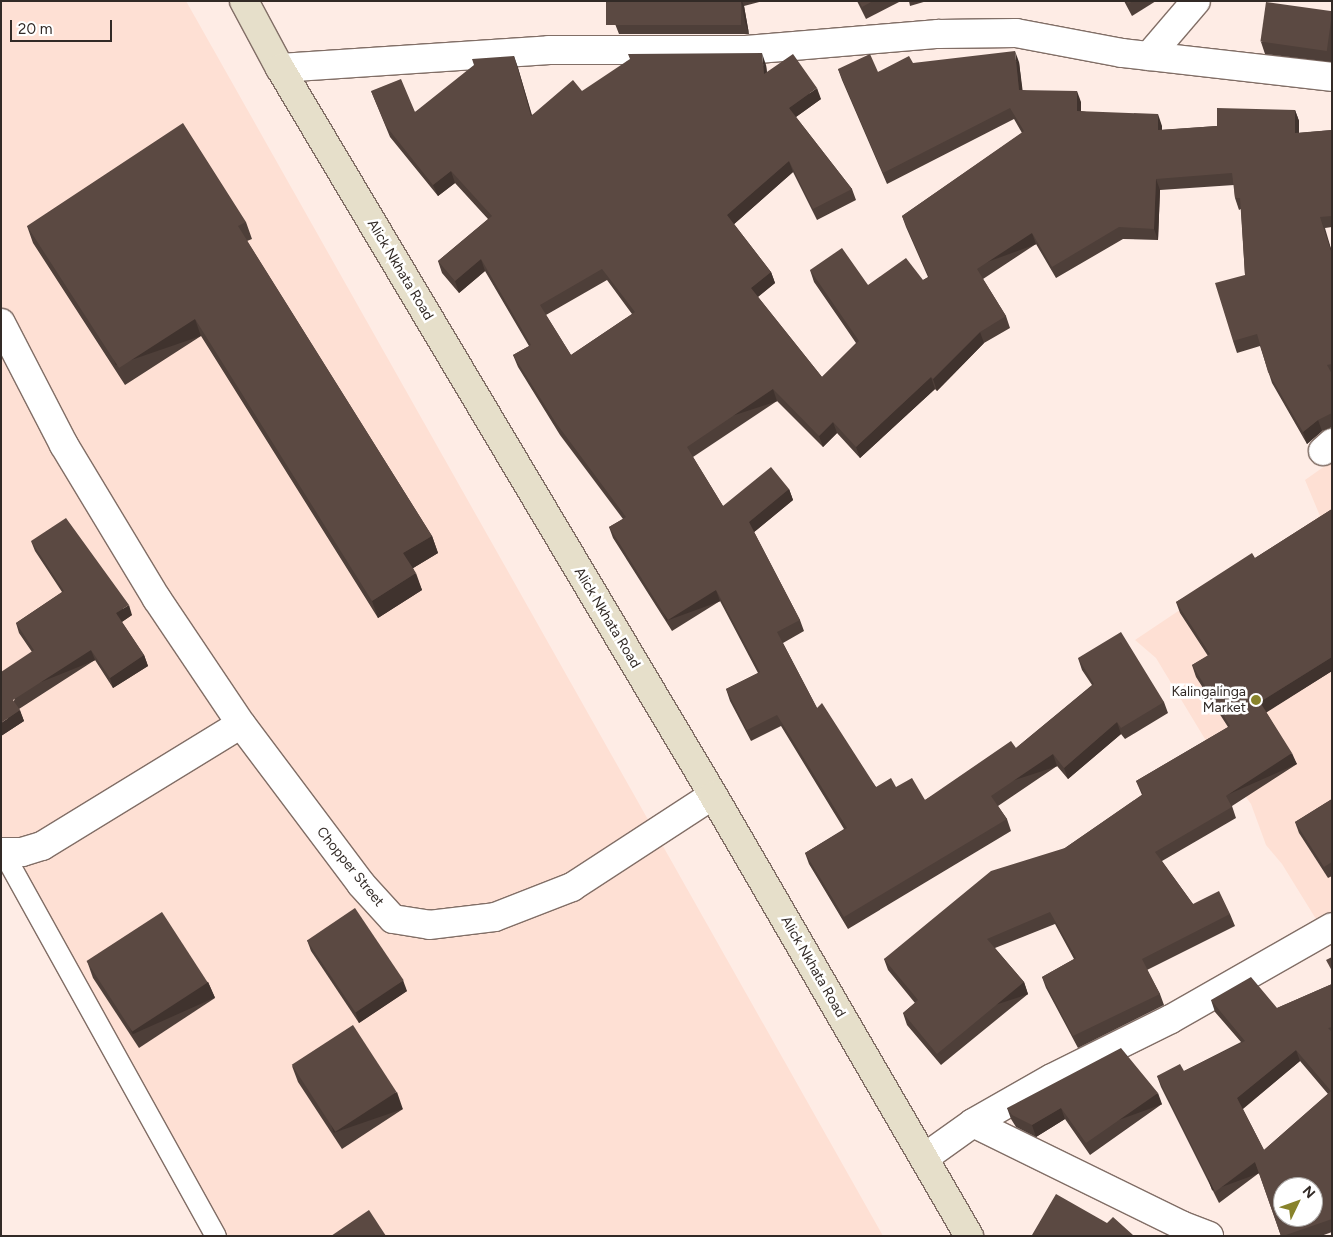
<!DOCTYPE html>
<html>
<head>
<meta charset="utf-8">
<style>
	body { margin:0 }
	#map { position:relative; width:1333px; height:1237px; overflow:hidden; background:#feece5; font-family:Figtree,sans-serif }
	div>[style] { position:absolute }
	.built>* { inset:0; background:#fee0d4 }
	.roads { filter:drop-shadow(1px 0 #816e66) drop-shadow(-1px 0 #816e66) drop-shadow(0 1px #816e66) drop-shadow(0 -1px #816e66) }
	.lane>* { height:20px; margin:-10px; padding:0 10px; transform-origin:10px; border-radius:10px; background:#fff }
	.street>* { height:28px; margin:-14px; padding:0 14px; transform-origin:14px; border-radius:14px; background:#fff }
	.secondary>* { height:28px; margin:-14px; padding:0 14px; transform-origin:14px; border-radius:14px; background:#e6dfca }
	.wall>* { inset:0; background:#4e3f39 }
	.shaded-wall>* { inset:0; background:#40332e; transform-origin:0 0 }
	.building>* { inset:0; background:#5b4942; transform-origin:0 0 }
	.dots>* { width:14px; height:14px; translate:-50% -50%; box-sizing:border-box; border:2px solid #fff; border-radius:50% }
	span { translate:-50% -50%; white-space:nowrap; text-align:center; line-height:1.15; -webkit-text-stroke:5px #fff; paint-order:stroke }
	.street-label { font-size:14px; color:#322a26 }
	.poi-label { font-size:14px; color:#322a26 }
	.right { translate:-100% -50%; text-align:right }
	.frame { position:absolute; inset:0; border:2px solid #322a26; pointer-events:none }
	.north { position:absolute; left:1273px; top:1177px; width:50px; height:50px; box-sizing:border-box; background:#fff; border:1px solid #adaaa8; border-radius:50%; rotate:48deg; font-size:14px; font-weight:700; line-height:20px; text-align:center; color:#322a26 }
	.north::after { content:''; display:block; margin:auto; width:18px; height:22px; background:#88832b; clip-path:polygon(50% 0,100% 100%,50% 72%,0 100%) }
	.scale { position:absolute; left:10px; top:20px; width:102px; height:22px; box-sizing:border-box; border:2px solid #322a26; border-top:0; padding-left:6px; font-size:15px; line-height:18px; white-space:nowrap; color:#322a26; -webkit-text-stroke:4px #fff; paint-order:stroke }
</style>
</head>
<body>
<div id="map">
	<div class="built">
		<i style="clip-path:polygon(1px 1px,186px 1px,883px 1236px,222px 1236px,1px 853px)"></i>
		<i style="clip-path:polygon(1332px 461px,1332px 927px,1324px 932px,1282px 864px,1266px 845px,1251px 804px,1211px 749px,1156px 658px,1135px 640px,1320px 516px,1305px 480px)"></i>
	</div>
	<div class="roads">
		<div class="lane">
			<i style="left:4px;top:854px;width:437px;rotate:61deg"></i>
		</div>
		<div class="street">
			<i style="left:1149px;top:56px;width:72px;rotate:-49.5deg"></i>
			<i style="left:280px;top:68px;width:270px;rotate:-3.8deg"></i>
			<i style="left:549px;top:50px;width:197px"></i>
			<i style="left:746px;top:50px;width:193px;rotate:-4.8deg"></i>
			<i style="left:938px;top:34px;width:78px;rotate:-0.7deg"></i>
			<i style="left:1016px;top:33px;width:108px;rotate:10.7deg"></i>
			<i style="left:1122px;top:53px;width:211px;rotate:6.5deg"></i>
			<i style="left:1px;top:323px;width:137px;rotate:62.7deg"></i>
			<i style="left:64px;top:445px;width:180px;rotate:58.9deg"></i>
			<i style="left:157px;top:599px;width:151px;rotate:56.1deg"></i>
			<i style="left:241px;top:724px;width:200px;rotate:53.1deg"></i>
			<i style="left:361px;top:884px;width:47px;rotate:47.6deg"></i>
			<i style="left:393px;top:919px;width:36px;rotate:9deg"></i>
			<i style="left:429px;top:925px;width:66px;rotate:-6.9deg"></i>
			<i style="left:495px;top:917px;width:83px;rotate:-21.3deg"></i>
			<i style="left:572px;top:887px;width:168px;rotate:-33.1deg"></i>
			<i style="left:1323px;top:451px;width:12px;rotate:-42deg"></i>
			<i style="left:1px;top:852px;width:21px"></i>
			<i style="left:22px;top:852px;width:21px;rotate:-17deg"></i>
			<i style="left:42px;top:846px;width:233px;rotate:-31.5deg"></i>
			<i style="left:973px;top:1123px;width:232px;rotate:26.1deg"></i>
			<i style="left:1181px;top:1225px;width:30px;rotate:21deg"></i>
			<i style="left:924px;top:1158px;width:60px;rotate:-35.5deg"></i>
			<i style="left:973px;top:1123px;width:91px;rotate:-29.7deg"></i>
			<i style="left:1052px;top:1078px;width:133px;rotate:-26.4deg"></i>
			<i style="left:1171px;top:1019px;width:185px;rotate:-29.7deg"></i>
		</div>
		<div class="secondary">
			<i style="left:244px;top:1px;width:76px;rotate:61.8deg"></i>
			<i style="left:280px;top:68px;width:846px;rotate:59.22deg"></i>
			<i style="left:713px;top:795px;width:510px;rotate:59.86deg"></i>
		</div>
	</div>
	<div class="wall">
		<i style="clip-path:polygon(606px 1px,763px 1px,744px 6px,749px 34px,619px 34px)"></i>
		<i style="clip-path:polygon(857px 1px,901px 1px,866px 19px)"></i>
		<i style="clip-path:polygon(909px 1px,927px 1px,910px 6px)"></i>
		<i style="clip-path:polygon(1124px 1px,1156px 1px,1132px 16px)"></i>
		<i style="clip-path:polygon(1332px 11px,1332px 62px,1265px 54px,1261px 42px)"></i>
		<i style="clip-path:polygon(evenodd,514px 56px,518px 68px,532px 115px,582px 91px,766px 65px,767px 72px,821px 99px,796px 117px,852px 189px,856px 200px,817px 220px,793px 172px,734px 224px,771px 272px,775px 283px,758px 297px,822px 377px,856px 343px,814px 282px,810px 270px,868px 285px,923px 280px,928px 277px,906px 227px,902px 216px,1022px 133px,1014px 119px,887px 184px,842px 80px,838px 69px,878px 72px,913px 63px,1019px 62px,1022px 90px,1081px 102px,1081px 111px,1162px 126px,1162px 130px,1217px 126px,1295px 110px,1299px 121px,1299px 133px,1332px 130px,1332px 227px,1325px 228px,1332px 252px,1332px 427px,1322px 431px,1307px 444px,1272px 383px,1260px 346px,1237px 353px,1233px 341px,1245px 275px,1241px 209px,1239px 210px,1235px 198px,1234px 185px,1160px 190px,1158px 240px,1123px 239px,1056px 278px,1036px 244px,983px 279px,1006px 316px,1010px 328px,984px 343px,937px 391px,935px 389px,860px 458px,837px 433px,823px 447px,777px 401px,693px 457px,723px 506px,789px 489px,793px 500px,754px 532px,800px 620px,804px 631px,783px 643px,817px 708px,876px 787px,896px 787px,925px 800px,1016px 748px,1092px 685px,1082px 670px,1078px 658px,1164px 702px,1168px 713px,1125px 739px,1121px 734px,1068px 779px,1057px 766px,998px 806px,1007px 819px,1011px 831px,848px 929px,809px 864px,805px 853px,844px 829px,781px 726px,751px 741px,730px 701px,726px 689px,758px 673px,720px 601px,672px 631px,613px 538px,609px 527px,623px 519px,560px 435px,518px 367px,513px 355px,529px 346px,485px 271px,459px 293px,442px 273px,438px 261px,488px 219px,455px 183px,438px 196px,390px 137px,371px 91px,415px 112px,514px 56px,607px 280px,632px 314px,571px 355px,546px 315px,607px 280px)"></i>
		<i style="clip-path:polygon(246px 222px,252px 239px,247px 241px,432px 536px,438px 553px,413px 568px,422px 590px,378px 618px,201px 336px,125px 385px,33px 243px,27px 226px)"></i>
		<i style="clip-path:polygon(1332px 509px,1332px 671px,1266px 712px,1297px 764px,1232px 806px,1236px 818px,1162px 861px,1193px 904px,1230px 914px,1235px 926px,1147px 970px,1160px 994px,1164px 1005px,1078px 1048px,1046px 988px,1042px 977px,1074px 959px,1055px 924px,995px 948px,1024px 982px,1028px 994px,941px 1065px,907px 1025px,903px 1013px,915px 1003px,888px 970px,884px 959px,1065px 848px,1142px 795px,1136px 781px,1228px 727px,1196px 677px,1192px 665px,1208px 656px,1180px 613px,1176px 602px,1255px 558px)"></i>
		<i style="clip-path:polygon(31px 541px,132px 615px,122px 622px,144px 655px,148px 666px,113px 688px,95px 660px,19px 709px,24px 721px,1px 736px,32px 652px,19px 633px,16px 623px,62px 592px,35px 551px)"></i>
		<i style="clip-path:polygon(1332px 799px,1332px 876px,1328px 878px,1299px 833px,1295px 822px)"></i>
		<i style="clip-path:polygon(307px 940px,407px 991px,359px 1023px,311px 951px)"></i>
		<i style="clip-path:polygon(87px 961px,208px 982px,215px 998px,139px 1048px,93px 978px)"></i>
		<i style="clip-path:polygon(evenodd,1332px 984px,1332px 1232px,1321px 1236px,1281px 1236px,1259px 1173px,1219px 1203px,1161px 1087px,1157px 1076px,1184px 1071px,1241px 1042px,1215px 1012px,1211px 1000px,1277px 1008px,1332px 984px,1300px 1061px,1328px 1094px,1264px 1150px,1243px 1109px,1300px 1061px)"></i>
		<i style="clip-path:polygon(292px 1066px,403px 1109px,342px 1149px,298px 1082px)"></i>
		<i style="clip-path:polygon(1162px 1104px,1090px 1155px,1065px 1119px,1036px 1137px,1016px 1127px,1011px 1119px,1007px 1108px)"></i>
	</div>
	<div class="shaded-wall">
		<i style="clip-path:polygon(741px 1px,742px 1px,744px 6px,749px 34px,745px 22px)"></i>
		<i style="clip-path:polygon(1015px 51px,1019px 62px,1024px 101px,1019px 90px)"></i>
		<i style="clip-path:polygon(762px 53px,766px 65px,768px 86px,764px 74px)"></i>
		<i style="clip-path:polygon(514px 56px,518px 68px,535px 127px,531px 116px)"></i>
		<i style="clip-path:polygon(817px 88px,821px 99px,793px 119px,789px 108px)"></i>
		<i style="clip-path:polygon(1077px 91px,1081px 102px,1081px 122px,1077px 111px)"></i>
		<i style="clip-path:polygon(1295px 110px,1299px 121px,1299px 144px,1295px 133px)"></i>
		<i style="clip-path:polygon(1158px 114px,1162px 126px,1162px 142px,1158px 130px)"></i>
		<i style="clip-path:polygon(789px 161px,793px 172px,732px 226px,727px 215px)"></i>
		<i style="clip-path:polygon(451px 171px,455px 183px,438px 196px,433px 185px)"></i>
		<i style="clip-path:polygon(1156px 179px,1160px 190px,1158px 240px,1154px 229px)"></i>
		<i style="clip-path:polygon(1320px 217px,1332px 252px,1332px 254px)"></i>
		<i style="left:1032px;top:233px;width:12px;height:66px;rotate:70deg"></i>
		<i style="clip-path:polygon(481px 259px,485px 271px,459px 293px,455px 281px)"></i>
		<i style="clip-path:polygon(771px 272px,775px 283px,755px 299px,751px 288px)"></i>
		<i style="left:195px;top:319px;width:18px;height:90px;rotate:71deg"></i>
		<i style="clip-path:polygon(980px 332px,984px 343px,937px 391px,933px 379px)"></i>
		<i style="clip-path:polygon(931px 377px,935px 389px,860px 458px,856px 447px)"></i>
		<i style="left:773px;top:389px;width:13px;height:104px;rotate:72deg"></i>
		<i style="clip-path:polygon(1318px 420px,1322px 431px,1307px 444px,1303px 432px)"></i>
		<i style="clip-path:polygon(833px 422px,837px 433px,823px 447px,819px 436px)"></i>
		<i style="clip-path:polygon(789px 489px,793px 500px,753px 533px,749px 522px)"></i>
		<i style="clip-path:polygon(432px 536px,438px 553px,410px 570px,403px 553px)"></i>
		<i style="clip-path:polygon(416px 573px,422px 590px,378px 618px,372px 601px)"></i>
		<i style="left:716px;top:590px;width:12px;height:57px;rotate:70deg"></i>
		<i style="clip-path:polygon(129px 605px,132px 615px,120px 623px,116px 613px)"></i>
		<i style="left:91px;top:650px;width:11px;height:93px;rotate:68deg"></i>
		<i style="clip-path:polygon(144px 655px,148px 666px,113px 688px,110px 678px)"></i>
		<i style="clip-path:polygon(1332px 657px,1332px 671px,1264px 714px,1260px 702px)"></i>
		<i style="clip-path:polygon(20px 710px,24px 721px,1px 736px,1px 723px)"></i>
		<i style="clip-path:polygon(1117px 722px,1121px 734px,1068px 779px,1064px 768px)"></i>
		<i style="left:1292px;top:753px;width:12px;height:79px;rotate:66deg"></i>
		<i style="left:1053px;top:754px;width:13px;height:75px;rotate:72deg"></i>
		<i style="clip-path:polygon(403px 980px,407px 991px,359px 1023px,355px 1011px)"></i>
		<i style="left:208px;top:982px;width:17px;height:90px;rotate:66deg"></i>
		<i style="left:1024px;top:982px;width:13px;height:113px;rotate:72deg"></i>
		<i style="clip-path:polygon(1296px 1050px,1300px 1061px,1241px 1110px,1237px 1098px)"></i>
		<i style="left:397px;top:1092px;width:18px;height:73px;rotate:71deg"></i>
		<i style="left:1158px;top:1093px;width:12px;height:88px;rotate:70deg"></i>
		<i style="clip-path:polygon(1061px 1108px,1065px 1119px,1036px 1137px,1032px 1125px)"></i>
		<i style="left:1255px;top:1162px;width:12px;height:50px;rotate:70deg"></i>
	</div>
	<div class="building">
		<i style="left:606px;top:1px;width:135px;height:24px"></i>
		<i style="clip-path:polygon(859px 1px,873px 1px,862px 7px)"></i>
		<i style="clip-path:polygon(1126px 1px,1133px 1px,1128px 4px)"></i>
		<i style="left:1266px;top:2px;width:67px;height:40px;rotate:8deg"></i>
		<i style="clip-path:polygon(evenodd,1015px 51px,1019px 90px,1077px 91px,1077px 111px,1158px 114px,1158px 130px,1217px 126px,1217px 108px,1295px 110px,1295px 133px,1332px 130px,1332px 216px,1320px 217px,1332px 254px,1332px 364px,1327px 365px,1332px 374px,1332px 413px,1318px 420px,1303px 432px,1268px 372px,1257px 334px,1233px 341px,1215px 283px,1245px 275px,1240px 198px,1235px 198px,1232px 173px,1156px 179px,1154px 229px,1119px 227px,1052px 267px,1032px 233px,977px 269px,1006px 316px,980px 332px,933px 379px,931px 377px,856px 447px,833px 422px,819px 436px,773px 389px,687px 447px,723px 506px,771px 467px,789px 489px,749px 522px,800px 620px,777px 632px,817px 708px,822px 703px,876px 787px,891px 778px,896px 787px,912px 778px,925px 800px,1011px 741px,1016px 748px,1094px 684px,1078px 658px,1121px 632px,1164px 702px,1121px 728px,1117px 722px,1064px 768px,1053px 754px,991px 796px,1007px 819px,844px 917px,805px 853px,847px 828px,777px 715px,747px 730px,726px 689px,760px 672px,716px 590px,668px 620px,609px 527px,626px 517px,556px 423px,513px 355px,531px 345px,481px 259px,455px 281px,438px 261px,492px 216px,451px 171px,433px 185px,386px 126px,371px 91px,401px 79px,415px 112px,474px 65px,472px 59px,514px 56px,531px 116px,573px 80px,582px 91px,630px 59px,628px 54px,762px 53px,764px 74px,793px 54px,817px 88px,789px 108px,852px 189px,813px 209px,789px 161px,727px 215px,771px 272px,751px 288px,822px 377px,859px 341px,810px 270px,842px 248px,868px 285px,906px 258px,923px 280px,929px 277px,902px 216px,1024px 131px,1010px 108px,883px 173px,838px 69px,870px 54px,878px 72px,909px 56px,913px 63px,1015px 51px,602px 269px,635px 312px,571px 355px,540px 305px,602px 269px)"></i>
		<i style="clip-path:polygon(183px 123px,246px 222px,238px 226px,432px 536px,403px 553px,416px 573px,372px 601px,195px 319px,119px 368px,27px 226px)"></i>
		<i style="clip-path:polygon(1332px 509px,1332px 657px,1260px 702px,1292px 753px,1226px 796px,1232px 807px,1155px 852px,1193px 904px,1219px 891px,1230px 914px,1142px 959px,1160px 994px,1073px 1036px,1042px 977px,1076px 958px,1050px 912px,987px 939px,1024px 982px,937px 1054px,903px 1013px,918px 1000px,884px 959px,991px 871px,1065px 848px,1143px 794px,1136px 781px,1230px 726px,1192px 665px,1210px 654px,1176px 602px,1252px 553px,1255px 558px)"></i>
		<i style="clip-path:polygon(66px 518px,129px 605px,116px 613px,144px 655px,110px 678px,91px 650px,13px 700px,20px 710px,1px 723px,1px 672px,34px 650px,16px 623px,64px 591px,31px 541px)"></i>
		<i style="clip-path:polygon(1332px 799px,1332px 862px,1324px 867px,1295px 822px)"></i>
		<i style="left:355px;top:908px;width:87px;height:58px;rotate:56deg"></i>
		<i style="left:162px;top:912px;width:84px;height:90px;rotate:57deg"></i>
		<i style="clip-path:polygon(1332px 957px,1332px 971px,1326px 960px)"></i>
		<i style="clip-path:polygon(evenodd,1251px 977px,1277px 1008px,1332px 984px,1332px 1027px,1328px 1028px,1332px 1032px,1332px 1219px,1283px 1236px,1281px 1236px,1255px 1162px,1215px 1192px,1157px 1076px,1180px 1064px,1184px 1071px,1245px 1041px,1211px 1000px,1251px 977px,1296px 1050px,1331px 1091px,1264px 1150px,1237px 1098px,1296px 1050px,1251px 977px,1283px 1187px,1313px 1187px,1313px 1217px,1283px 1217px,1283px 1187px)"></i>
		<i style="left:353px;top:1025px;width:80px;height:73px;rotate:57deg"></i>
		<i style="clip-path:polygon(1121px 1048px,1158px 1093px,1086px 1143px,1061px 1108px,1032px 1125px,1012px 1115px,1007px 1108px)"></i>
		<i style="clip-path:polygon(1056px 1194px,1107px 1223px,1113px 1217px,1133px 1235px,1033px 1236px,1032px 1235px)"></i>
		<i style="clip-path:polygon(369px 1210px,386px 1236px,331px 1236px)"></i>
	</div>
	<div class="dots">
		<i style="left:1256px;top:700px;background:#88832b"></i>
	</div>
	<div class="street-label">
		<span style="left:400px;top:270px;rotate:59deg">Alick Nkhata Road</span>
		<span style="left:607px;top:618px;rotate:59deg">Alick Nkhata Road</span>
		<span style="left:350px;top:867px;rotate:51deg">Chopper Street</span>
		<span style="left:813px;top:967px;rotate:60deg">Alick Nkhata Road</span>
	</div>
	<div class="poi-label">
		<span class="right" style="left:1246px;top:700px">Kalingalinga<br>Market</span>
	</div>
	<div class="frame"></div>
	<div class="north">N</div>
	<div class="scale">20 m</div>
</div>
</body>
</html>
